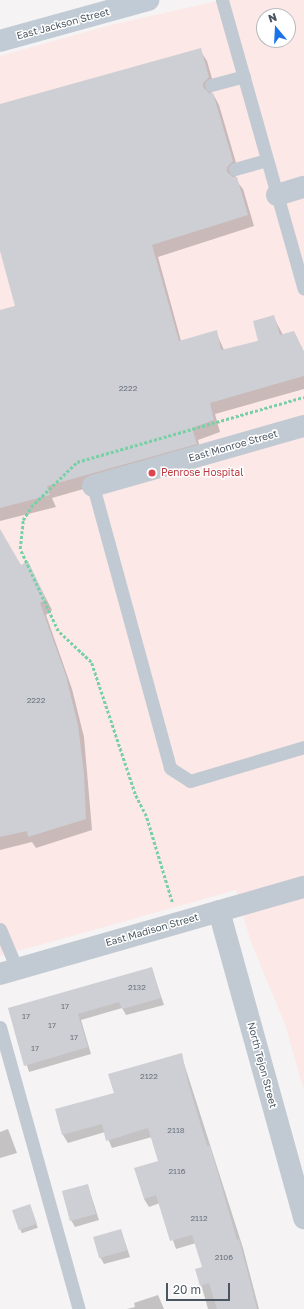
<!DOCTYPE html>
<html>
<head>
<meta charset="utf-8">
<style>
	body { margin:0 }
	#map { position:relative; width:304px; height:1309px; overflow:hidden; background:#f5f3f3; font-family:"Golos Text",sans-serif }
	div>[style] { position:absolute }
	.medical>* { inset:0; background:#fce8e6 }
	.shadow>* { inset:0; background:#0003; transform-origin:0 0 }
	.building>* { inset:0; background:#cdcfd5; transform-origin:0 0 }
	.path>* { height:2.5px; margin-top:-1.25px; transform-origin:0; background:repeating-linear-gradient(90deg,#7ad0a6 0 3px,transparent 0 5px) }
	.service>* { height:13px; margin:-6.5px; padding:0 6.5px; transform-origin:6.5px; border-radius:6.5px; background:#c1cad2 }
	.minor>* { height:22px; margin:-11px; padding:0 11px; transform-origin:11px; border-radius:11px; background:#c1cad2 }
	.secondary>* { height:22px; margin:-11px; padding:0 11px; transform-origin:11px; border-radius:11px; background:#c1cbd6 }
	.dots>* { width:11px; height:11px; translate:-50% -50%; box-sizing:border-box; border:2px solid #fff; border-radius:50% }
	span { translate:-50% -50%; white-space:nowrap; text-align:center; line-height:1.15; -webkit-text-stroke:3px #fff; paint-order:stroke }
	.number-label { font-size:8px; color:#6b747e }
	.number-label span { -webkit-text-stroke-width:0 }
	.street-label { font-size:10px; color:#4a5661 }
	.health-label { font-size:10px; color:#be3a42 }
	.left { translate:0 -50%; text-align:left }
	.north { position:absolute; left:256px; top:8px; width:40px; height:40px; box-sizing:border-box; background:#fff; border:1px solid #b7bbc0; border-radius:50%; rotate:342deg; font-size:11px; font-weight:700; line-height:16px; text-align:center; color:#4a5661 }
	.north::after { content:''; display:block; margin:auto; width:14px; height:18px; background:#1a73e8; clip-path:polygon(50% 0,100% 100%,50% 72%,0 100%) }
	.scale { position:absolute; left:166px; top:1283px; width:64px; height:18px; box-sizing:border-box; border:2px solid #4a5661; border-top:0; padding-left:5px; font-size:12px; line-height:14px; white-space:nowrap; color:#4a5661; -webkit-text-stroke:3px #fff; paint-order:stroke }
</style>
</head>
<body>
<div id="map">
	<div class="medical">
		<i style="clip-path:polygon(evenodd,222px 0,304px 0,304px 1091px,285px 1024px,251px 942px,236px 890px,0 956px,0 56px,111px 25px,222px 0,264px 16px,288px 16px,288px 40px,264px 40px,264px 16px)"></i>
	</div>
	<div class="shadow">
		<i style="clip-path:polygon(200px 50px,207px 61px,215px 89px,210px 94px,213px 94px,219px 105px,239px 173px,234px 178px,243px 189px,254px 226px,158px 257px,181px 341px,216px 332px,224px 350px,259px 341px,273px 316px,283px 335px,294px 332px,304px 352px,304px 389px,215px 414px,220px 432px,198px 440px,202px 455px,52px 498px,56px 507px,0 521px,0 311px,16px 306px,0 248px,0 105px)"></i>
		<i style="clip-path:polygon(0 541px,21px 566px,28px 563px,52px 610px,46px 615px,72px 689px,84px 737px,92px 830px,36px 848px,32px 842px,0 850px)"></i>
		<i style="clip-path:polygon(152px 969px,164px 1005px,126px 1015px,122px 1008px,81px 1020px,91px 1054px,29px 1072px,9px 1009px)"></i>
		<i style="clip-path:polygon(181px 1054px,243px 1248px,259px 1309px,208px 1309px,197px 1270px,203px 1268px,196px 1243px,176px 1249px,160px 1203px,149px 1207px,144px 1199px,159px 1162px,152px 1137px,112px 1148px,105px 1132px,68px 1143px,63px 1135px,57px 1110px,115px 1094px)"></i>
		<i style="clip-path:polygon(8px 1129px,17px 1153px,0 1158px,0 1132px)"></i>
		<i style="clip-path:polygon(88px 1186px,99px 1220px,75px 1227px,71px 1220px)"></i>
		<i style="left:30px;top:1205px;width:24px;height:17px;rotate:71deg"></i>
		<i style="clip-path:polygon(121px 1230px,130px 1257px,104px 1264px,100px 1257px)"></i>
		<i style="clip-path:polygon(158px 1295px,164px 1309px,127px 1309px,135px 1307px,134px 1303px)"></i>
	</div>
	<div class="building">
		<i style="clip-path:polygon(201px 48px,209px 77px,203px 83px,203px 87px,209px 93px,213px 93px,233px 161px,227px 167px,227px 172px,233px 177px,237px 177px,248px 215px,152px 245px,179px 341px,217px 330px,221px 350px,258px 341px,253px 321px,274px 315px,280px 335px,294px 331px,304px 352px,304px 376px,210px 403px,214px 420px,192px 428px,197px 444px,47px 486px,50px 495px,0 508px,0 310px,15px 306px,0 251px,0 104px)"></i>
		<i style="clip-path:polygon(0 529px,21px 565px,28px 561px,46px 599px,40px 603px,66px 676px,78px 725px,84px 774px,86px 819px,28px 837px,27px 831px,0 837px)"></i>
		<i style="clip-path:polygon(152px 967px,161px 998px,122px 1009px,119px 1002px,78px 1014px,88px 1047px,24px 1066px,8px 1008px)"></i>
		<i style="clip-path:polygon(182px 1053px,188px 1082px,207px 1146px,210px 1146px,237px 1240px,239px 1239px,257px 1309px,217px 1309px,209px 1283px,200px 1286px,195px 1269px,202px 1267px,192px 1235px,170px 1241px,156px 1195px,144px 1199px,134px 1168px,158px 1161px,148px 1128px,106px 1141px,102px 1124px,62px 1135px,55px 1109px,114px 1093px,108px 1074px)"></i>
		<i style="left:88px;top:1184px;width:31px;height:27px;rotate:75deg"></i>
		<i style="left:30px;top:1204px;width:21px;height:19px;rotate:71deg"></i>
		<i style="left:121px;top:1229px;width:22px;height:29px;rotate:74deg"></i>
	</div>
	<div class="path">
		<i style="left:172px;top:902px;width:90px;rotate:-106.8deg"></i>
		<i style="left:146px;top:816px;width:25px;rotate:-117deg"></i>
		<i style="left:135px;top:794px;width:139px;rotate:-108.4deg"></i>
		<i style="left:91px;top:662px;width:45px;rotate:-136.8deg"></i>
		<i style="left:58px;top:631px;width:90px;rotate:-114.9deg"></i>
		<i style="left:20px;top:549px;width:29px;rotate:-84deg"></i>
		<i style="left:23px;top:520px;width:15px;rotate:-58deg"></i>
		<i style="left:31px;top:507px;width:64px;rotate:-44.4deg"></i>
		<i style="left:77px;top:462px;width:236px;rotate:-16deg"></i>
	</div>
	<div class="service">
		<i style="left:222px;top:0;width:300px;rotate:74.2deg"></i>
		<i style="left:211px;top:85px;width:34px;rotate:-15deg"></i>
		<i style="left:235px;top:169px;width:33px;rotate:-16deg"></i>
		<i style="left:93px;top:486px;width:292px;rotate:74.7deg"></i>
		<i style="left:170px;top:768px;width:24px;rotate:33deg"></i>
		<i style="left:190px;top:781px;width:119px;rotate:-16.6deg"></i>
		<i style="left:0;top:929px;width:43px;rotate:67deg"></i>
		<i style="left:0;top:1027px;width:293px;rotate:74.4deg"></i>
	</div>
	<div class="minor">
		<i style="left:277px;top:195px;width:28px;rotate:-17deg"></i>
		<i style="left:93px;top:486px;width:219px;rotate:-15.9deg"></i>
		<i style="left:219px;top:911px;width:319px;rotate:74.5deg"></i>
		<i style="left:0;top:974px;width:316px;rotate:-16deg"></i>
	</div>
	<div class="secondary">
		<i style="left:0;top:41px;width:154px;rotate:-15.5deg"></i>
	</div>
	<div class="dots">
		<i style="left:152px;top:473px;background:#e0444e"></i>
	</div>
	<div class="number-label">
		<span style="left:128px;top:389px">2222</span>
		<span style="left:36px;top:701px">2222</span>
		<span style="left:137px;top:988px">2132</span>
		<span style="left:65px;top:1007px">17</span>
		<span style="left:26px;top:1017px">17</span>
		<span style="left:52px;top:1026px">17</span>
		<span style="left:74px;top:1038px">17</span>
		<span style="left:35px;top:1049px">17</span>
		<span style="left:149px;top:1077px">2122</span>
		<span style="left:176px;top:1131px">2118</span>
		<span style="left:177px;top:1172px">2116</span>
		<span style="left:199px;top:1219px">2112</span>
		<span style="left:224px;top:1258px">2106</span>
	</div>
	<div class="street-label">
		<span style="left:63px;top:24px;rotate:-15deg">East Jackson Street</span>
		<span style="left:233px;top:446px;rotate:-16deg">East Monroe Street</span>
		<span style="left:152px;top:930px;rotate:-16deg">East Madison Street</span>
		<span style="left:262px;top:1065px;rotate:75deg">North Tejon Street</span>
	</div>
	<div class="health-label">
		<span class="left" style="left:161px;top:473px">Penrose Hospital</span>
	</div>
	<div class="north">N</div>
	<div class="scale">20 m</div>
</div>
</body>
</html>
